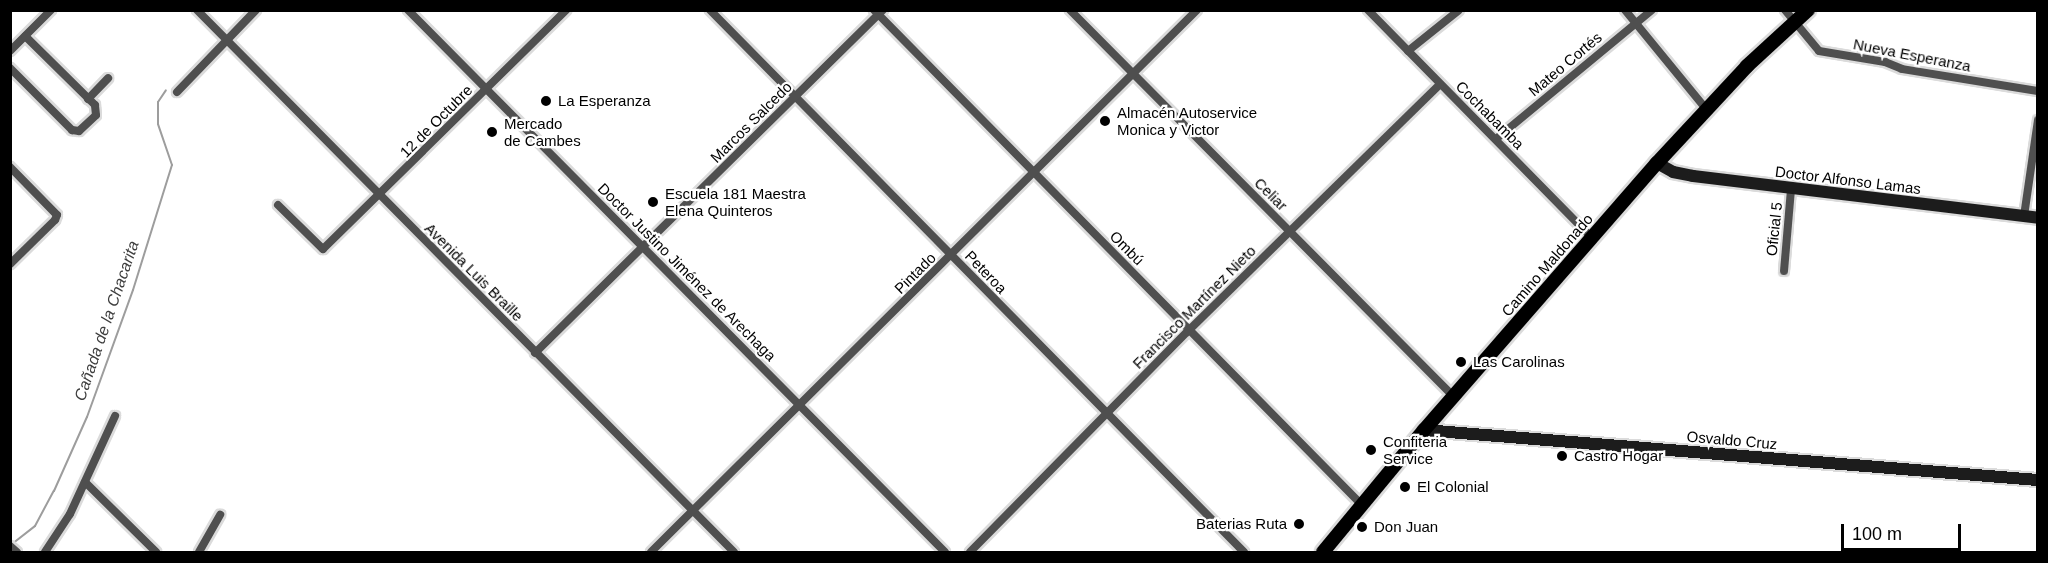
<!DOCTYPE html>
<html>
<head>
<meta charset="utf-8">
<style>
	body { margin:0 }
	#map { position:relative; width:2048px; height:563px; overflow:hidden; background:#fff; font-family:Arial,sans-serif }
	div>[style] { position:absolute }
	.stream>* { height:2px; margin:-1px; padding:0 1px; transform-origin:1px; border-radius:1px; background:#9d9d9d }
	.roads { filter:drop-shadow(2px 0 #dbdbdb) drop-shadow(-2px 0 #dbdbdb) drop-shadow(0 2px #dbdbdb) drop-shadow(0 -2px #dbdbdb) }
	.street>* { height:8px; margin:-4px; padding:0 4px; transform-origin:4px; border-radius:4px; background:#4f4f4f }
	.secondary>* { height:12px; margin:-6px; padding:0 6px; transform-origin:6px; border-radius:6px; background:#1c1c1c }
	.primary>* { height:14px; margin:-7px; padding:0 7px; transform-origin:7px; border-radius:7px; background:#000 }
	.dots>* { width:16px; height:16px; translate:-50% -50%; box-sizing:border-box; border:3px solid #fff; border-radius:50% }
	span { translate:-50% -50%; white-space:nowrap; text-align:center; line-height:1.15; -webkit-text-stroke:4.5px #fff; paint-order:stroke }
	.street-label { font-size:15px; color:#000 }
	.poi-label { font-size:15px; color:#000 }
	.left { translate:0 -50%; text-align:left }
	.right { translate:-100% -50%; text-align:right }
	.water-label { font-size:16px; color:#3e3e3e; font-style:italic }
	.frame { position:absolute; inset:0; border:12px solid #000; pointer-events:none }
	.scale { position:absolute; left:1841px; top:524px; width:120px; height:27px; box-sizing:border-box; border:3px solid #000; border-top:0; padding-left:8px; font-size:18px; line-height:21px; white-space:nowrap; color:#000; -webkit-text-stroke:4px #fff; paint-order:stroke }
</style>
</head>
<body>
<div id="map">
	<div class="stream">
		<i style="left:12px;top:544px;width:29px;rotate:-38deg"></i>
		<i style="left:35px;top:526px;width:40px;rotate:-62deg"></i>
		<i style="left:54px;top:491px;width:81px;rotate:-66deg"></i>
		<i style="left:87px;top:417px;width:135px;rotate:-70.1deg"></i>
		<i style="left:133px;top:290px;width:131px;rotate:-72.7deg"></i>
		<i style="left:172px;top:165px;width:43px;rotate:-108.9deg"></i>
		<i style="left:158px;top:124px;width:22px;rotate:-90deg"></i>
		<i style="left:158px;top:102px;width:14px;rotate:-56deg"></i>
	</div>
	<div class="roads">
		<div class="street">
			<i style="left:197px;top:10px;width:763px;rotate:45.27deg"></i>
			<i style="left:408px;top:10px;width:763px;rotate:45.27deg"></i>
			<i style="left:710px;top:10px;width:761px;rotate:45.43deg"></i>
			<i style="left:874px;top:10px;width:695px;rotate:45.41deg"></i>
			<i style="left:1070px;top:10px;width:544px;rotate:45.22deg"></i>
			<i style="left:1368px;top:10px;width:320px;rotate:45.5deg"></i>
			<i style="left:1625px;top:10px;width:128px;rotate:50.7deg"></i>
			<i style="left:1785px;top:10px;width:53px;rotate:50.3deg"></i>
			<i style="left:1819px;top:51px;width:67px;rotate:9.5deg"></i>
			<i style="left:1885px;top:62px;width:18px;rotate:22deg"></i>
			<i style="left:1902px;top:69px;width:138px;rotate:9.2deg"></i>
			<i style="left:10px;top:51px;width:58px;rotate:-45deg"></i>
			<i style="left:1408px;top:51px;width:65px;rotate:-38.8deg"></i>
			<i style="left:10px;top:68px;width:88px;rotate:45deg"></i>
			<i style="left:72px;top:130px;width:7px;rotate:8deg"></i>
			<i style="left:79px;top:131px;width:23px;rotate:-43deg"></i>
			<i style="left:96px;top:115px;width:10px;rotate:-96deg"></i>
			<i style="left:95px;top:105px;width:98px;rotate:-135.4deg"></i>
			<i style="left:177px;top:92px;width:114px;rotate:-46.1deg"></i>
			<i style="left:88px;top:99px;width:29px;rotate:-46deg"></i>
			<i style="left:1496px;top:139px;width:202px;rotate:-39.6deg"></i>
			<i style="left:10px;top:167px;width:67px;rotate:45.6deg"></i>
			<i style="left:57px;top:215px;width:5px;rotate:112deg"></i>
			<i style="left:55px;top:220px;width:63px;rotate:135.6deg"></i>
			<i style="left:278px;top:205px;width:63px;rotate:44.4deg"></i>
			<i style="left:323px;top:249px;width:341px;rotate:-44.5deg"></i>
			<i style="left:2024px;top:216px;width:97px;rotate:-81.7deg"></i>
			<i style="left:1784px;top:271px;width:82px;rotate:-85.1deg"></i>
			<i style="left:535px;top:353px;width:489px;rotate:-44.6deg"></i>
			<i style="left:85px;top:482px;width:100px;rotate:44.6deg"></i>
			<i style="left:10px;top:546px;width:9px;rotate:41deg"></i>
			<i style="left:45px;top:552px;width:45px;rotate:-56.7deg"></i>
			<i style="left:70px;top:514px;width:108px;rotate:-65.3deg"></i>
			<i style="left:199px;top:552px;width:43px;rotate:-60.4deg"></i>
			<i style="left:651px;top:552px;width:769px;rotate:-44.79deg"></i>
			<i style="left:970px;top:552px;width:312px;rotate:-45.4deg"></i>
			<i style="left:1189px;top:330px;width:351px;rotate:-44.4deg"></i>
		</div>
		<div class="secondary">
			<i style="left:1657px;top:163px;width:18px;rotate:29deg"></i>
			<i style="left:1673px;top:172px;width:20px;rotate:11deg"></i>
			<i style="left:1693px;top:176px;width:348px;rotate:6.9deg"></i>
			<i style="left:1424px;top:430px;width:616px;rotate:4.66deg"></i>
		</div>
		<div class="primary">
			<i style="left:1323px;top:552px;width:158px;rotate:-50.4deg"></i>
			<i style="left:1424px;top:430px;width:354px;rotate:-48.9deg"></i>
			<i style="left:1657px;top:163px;width:132px;rotate:-47.1deg"></i>
			<i style="left:1747px;top:66px;width:83px;rotate:-42.6deg"></i>
		</div>
	</div>
	<div class="dots">
		<i style="left:546px;top:101px;background:#000"></i>
		<i style="left:1105px;top:121px;background:#000"></i>
		<i style="left:492px;top:132px;background:#000"></i>
		<i style="left:653px;top:202px;background:#000"></i>
		<i style="left:1461px;top:362px;background:#000"></i>
		<i style="left:1371px;top:450px;background:#000"></i>
		<i style="left:1562px;top:456px;background:#000"></i>
		<i style="left:1405px;top:487px;background:#000"></i>
		<i style="left:1299px;top:524px;background:#000"></i>
		<i style="left:1362px;top:527px;background:#000"></i>
	</div>
	<div class="street-label">
		<span style="left:1912px;top:55px;rotate:11deg">Nueva Esperanza</span>
		<span style="left:1565px;top:64px;rotate:-40deg">Mateo Cortés</span>
		<span style="left:1490px;top:115px;rotate:45deg">Cochabamba</span>
		<span style="left:436px;top:121px;rotate:-45deg">12 de Octubre</span>
		<span style="left:751px;top:122px;rotate:-45deg">Marcos Salcedo</span>
		<span style="left:1848px;top:180px;rotate:7deg">Doctor Alfonso Lamas</span>
		<span style="left:1271px;top:194px;rotate:45deg">Celiar</span>
		<span style="left:1774px;top:229px;rotate:-84deg">Oficial 5</span>
		<span style="left:1127px;top:248px;rotate:45deg">Ombú</span>
		<span style="left:1547px;top:265px;rotate:-49deg">Camino Maldonado</span>
		<span style="left:474px;top:272px;rotate:45deg">Avenida Luis Braille</span>
		<span style="left:687px;top:272px;rotate:45deg">Doctor Justino Jiménez de Arechaga</span>
		<span style="left:986px;top:272px;rotate:46deg">Peteroa</span>
		<span style="left:915px;top:273px;rotate:-45deg">Pintado</span>
		<span style="left:1194px;top:307px;rotate:-45deg">Francisco Martínez Nieto</span>
		<span style="left:1732px;top:440px;rotate:5deg">Osvaldo Cruz</span>
	</div>
	<div class="poi-label">
		<span class="left" style="left:558px;top:101px">La Esperanza</span>
		<span class="left" style="left:1117px;top:121px">Almacén Autoservice<br>Monica y Victor</span>
		<span class="left" style="left:504px;top:132px">Mercado<br>de Cambes</span>
		<span class="left" style="left:665px;top:202px">Escuela 181 Maestra<br>Elena Quinteros</span>
		<span class="left" style="left:1473px;top:362px">Las Carolinas</span>
		<span class="left" style="left:1383px;top:450px">Confiteria<br>Service</span>
		<span class="left" style="left:1574px;top:456px">Castro Hogar</span>
		<span class="left" style="left:1417px;top:487px">El Colonial</span>
		<span class="right" style="left:1287px;top:524px">Baterias Ruta</span>
		<span class="left" style="left:1374px;top:527px">Don Juan</span>
	</div>
	<div class="water-label">
		<span style="left:107px;top:321px;rotate:-71deg">Cañada de la Chacarita</span>
	</div>
	<div class="frame"></div>
	<div class="scale">100 m</div>
</div>
</body>
</html>
